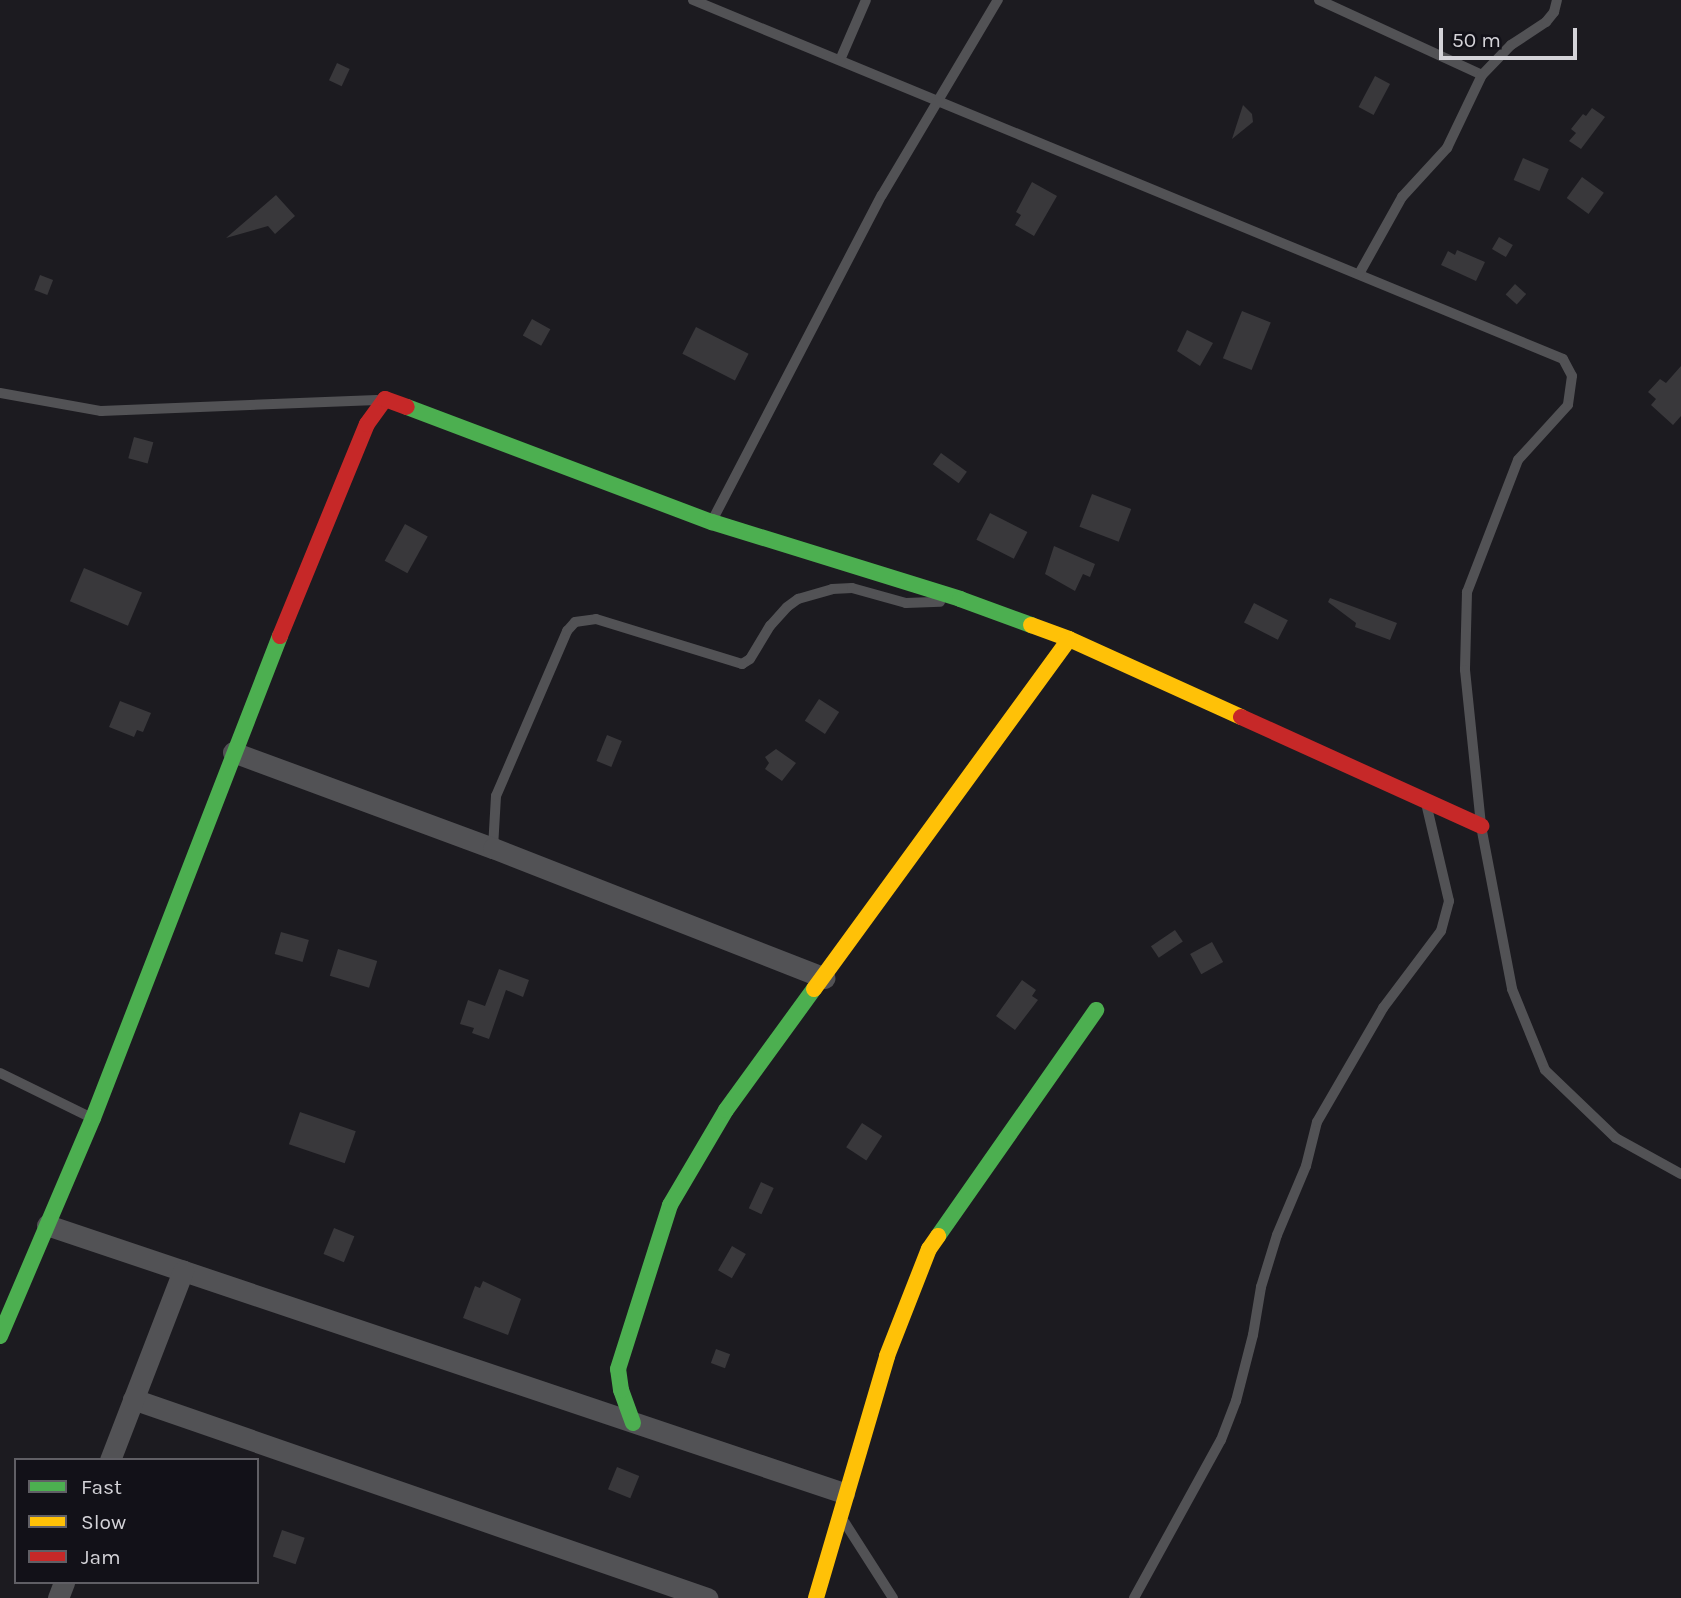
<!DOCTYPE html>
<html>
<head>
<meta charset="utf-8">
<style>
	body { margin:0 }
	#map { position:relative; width:1681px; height:1598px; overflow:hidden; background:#1c1b20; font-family:Karla,sans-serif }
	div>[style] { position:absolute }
	.building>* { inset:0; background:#39383b; transform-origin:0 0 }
	.lane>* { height:10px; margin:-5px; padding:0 5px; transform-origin:5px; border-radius:5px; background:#525255 }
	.street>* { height:21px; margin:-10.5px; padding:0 10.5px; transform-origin:10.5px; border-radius:10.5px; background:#525255 }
	.fast>* { height:16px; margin:-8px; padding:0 8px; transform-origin:8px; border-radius:8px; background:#4caf50 }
	.slow>* { height:16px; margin:-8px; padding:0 8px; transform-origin:8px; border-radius:8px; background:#ffc107 }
	.jam>* { height:16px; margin:-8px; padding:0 8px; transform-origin:8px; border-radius:8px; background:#c62828 }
	span { translate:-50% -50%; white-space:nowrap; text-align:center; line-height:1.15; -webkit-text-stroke:5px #121118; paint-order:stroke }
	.legend { position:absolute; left:14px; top:1458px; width:245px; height:126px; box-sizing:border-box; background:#121118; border:2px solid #605f65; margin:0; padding:9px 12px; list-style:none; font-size:21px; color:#d4d3d8 }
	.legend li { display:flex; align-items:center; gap:14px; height:35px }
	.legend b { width:35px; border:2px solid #605f65 }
	.scale { position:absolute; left:1439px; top:28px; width:138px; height:32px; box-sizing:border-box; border:4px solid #d4d3d8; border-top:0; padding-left:9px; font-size:21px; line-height:24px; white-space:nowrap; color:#d4d3d8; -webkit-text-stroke:5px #121118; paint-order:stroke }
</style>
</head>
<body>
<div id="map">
	<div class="building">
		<i style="left:337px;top:63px;width:14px;height:19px;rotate:25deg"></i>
		<i style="left:1375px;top:76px;width:17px;height:35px;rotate:28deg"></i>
		<i style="clip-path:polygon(1243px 105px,1252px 114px,1253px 122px,1232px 139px)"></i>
		<i style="clip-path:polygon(1592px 108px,1605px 117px,1581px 149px,1569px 141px,1576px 133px,1571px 129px,1583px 114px,1586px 116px)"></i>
		<i style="left:1523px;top:158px;width:28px;height:24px;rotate:23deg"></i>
		<i style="left:1582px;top:177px;width:27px;height:26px;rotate:36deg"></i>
		<i style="clip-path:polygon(1032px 182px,1057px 196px,1034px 236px,1015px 225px,1021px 215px,1016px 212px)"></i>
		<i style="clip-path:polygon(276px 195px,295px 216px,275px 234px,268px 226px,226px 238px)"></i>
		<i style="left:1499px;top:237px;width:16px;height:14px;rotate:30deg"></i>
		<i style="clip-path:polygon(1457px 250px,1485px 262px,1476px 281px,1441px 265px,1448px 251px,1455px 255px)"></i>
		<i style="left:40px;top:275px;width:14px;height:16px;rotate:21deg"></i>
		<i style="left:1515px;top:284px;width:15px;height:14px;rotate:42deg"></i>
		<i style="left:1242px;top:311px;width:31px;height:51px;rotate:22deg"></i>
		<i style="left:532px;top:319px;width:21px;height:19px;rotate:29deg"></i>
		<i style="left:696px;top:327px;width:59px;height:30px;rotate:27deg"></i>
		<i style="clip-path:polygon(1187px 330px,1213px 343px,1200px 366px,1177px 351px)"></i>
		<i style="clip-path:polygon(1681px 366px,1681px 416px,1673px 425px,1651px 405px,1656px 399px,1648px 392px,1660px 379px,1666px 383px)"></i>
		<i style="left:134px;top:437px;width:20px;height:22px;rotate:15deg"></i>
		<i style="left:941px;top:453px;width:32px;height:14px;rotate:36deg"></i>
		<i style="left:1092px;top:494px;width:42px;height:35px;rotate:21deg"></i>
		<i style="left:990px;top:513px;width:42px;height:30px;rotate:27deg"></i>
		<i style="left:405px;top:524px;width:26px;height:42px;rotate:29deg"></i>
		<i style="clip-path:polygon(1054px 546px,1095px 564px,1090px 577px,1083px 574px,1075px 591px,1045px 574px)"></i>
		<i style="left:84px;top:568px;width:63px;height:36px;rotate:23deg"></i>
		<i style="clip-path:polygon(1330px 598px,1397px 623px,1390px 640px,1355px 627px,1356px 623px,1328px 602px)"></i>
		<i style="left:1254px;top:603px;width:38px;height:22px;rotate:27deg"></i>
		<i style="left:819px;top:699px;width:24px;height:26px;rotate:33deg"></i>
		<i style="clip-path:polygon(120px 701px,151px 713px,143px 732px,137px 730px,134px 737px,109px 727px)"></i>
		<i style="left:607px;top:735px;width:16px;height:28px;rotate:22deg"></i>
		<i style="clip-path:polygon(776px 749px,796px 763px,782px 781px,765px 769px,769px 763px,765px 757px)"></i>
		<i style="left:1175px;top:930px;width:14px;height:29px;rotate:56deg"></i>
		<i style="left:281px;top:932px;width:29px;height:23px;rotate:16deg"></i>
		<i style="left:1212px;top:942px;width:23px;height:25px;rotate:61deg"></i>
		<i style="left:338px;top:949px;width:41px;height:28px;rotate:17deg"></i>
		<i style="clip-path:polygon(499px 969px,529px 980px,523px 997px,506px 990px,489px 1039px,472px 1033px,474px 1028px,460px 1024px,468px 1000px,485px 1006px)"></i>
		<i style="clip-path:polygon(1022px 980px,1036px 990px,1032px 996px,1038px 1000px,1015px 1030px,996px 1016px)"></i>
		<i style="left:300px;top:1112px;width:59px;height:34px;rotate:19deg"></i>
		<i style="left:862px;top:1123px;width:24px;height:29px;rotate:33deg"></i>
		<i style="left:761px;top:1182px;width:14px;height:29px;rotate:25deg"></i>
		<i style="left:334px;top:1228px;width:22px;height:28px;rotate:22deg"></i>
		<i style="left:732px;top:1246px;width:16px;height:28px;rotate:30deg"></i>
		<i style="clip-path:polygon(483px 1281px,521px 1299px,508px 1335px,463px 1318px,475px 1286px,480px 1288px)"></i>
		<i style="left:716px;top:1349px;width:15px;height:15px;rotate:20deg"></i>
		<i style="left:617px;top:1467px;width:24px;height:24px;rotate:22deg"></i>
		<i style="left:282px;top:1530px;width:24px;height:28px;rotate:19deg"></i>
	</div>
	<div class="lane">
		<i style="left:693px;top:0;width:941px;rotate:22.42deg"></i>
		<i style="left:1563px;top:359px;width:19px;rotate:62deg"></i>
		<i style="left:1572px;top:376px;width:29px;rotate:98deg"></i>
		<i style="left:1568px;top:405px;width:74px;rotate:132.3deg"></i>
		<i style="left:1518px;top:460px;width:142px;rotate:111.1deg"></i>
		<i style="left:1467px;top:592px;width:78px;rotate:91.5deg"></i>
		<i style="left:1465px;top:670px;width:157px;rotate:84.1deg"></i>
		<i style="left:1481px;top:826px;width:166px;rotate:79.2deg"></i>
		<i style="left:1512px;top:989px;width:87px;rotate:67.8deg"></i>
		<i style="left:1545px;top:1070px;width:98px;rotate:43.8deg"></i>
		<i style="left:1616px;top:1138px;width:74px;rotate:29deg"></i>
		<i style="left:1319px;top:0;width:179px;rotate:24.7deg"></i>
		<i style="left:840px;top:60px;width:65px;rotate:-66.6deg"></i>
		<i style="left:1359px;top:274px;width:88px;rotate:-60.8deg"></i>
		<i style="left:1402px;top:197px;width:67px;rotate:-47.4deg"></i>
		<i style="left:1447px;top:148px;width:81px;rotate:-64.4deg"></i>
		<i style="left:1482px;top:75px;width:42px;rotate:-46deg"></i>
		<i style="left:1511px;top:45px;width:42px;rotate:-33.3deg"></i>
		<i style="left:1546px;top:22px;width:13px;rotate:-51deg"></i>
		<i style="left:1554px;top:12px;width:12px;rotate:-76deg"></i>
		<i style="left:0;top:393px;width:103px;rotate:10.1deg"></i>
		<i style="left:101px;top:411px;width:276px;rotate:-2.3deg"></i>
		<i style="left:713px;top:519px;width:365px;rotate:-62.5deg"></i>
		<i style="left:882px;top:195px;width:227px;rotate:-59.3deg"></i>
		<i style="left:493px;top:848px;width:52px;rotate:-86.7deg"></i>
		<i style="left:496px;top:796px;width:180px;rotate:-66.7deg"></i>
		<i style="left:567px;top:631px;width:12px;rotate:-48deg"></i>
		<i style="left:575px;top:622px;width:21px;rotate:-8deg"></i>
		<i style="left:596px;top:619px;width:153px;rotate:17.1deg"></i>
		<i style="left:742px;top:664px;width:9px;rotate:-32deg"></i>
		<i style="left:750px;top:659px;width:39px;rotate:-59deg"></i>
		<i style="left:770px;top:626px;width:25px;rotate:-48deg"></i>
		<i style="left:787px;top:607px;width:14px;rotate:-36deg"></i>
		<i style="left:798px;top:599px;width:35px;rotate:-16deg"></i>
		<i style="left:832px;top:589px;width:20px;rotate:-3deg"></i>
		<i style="left:852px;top:588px;width:56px;rotate:15.5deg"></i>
		<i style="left:906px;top:603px;width:34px;rotate:-2deg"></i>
		<i style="left:0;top:1073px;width:100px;rotate:26.1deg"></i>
		<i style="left:845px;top:1523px;width:89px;rotate:57.4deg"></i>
		<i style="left:1134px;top:1598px;width:180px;rotate:-61.2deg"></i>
		<i style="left:1221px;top:1440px;width:42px;rotate:-69deg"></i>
		<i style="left:1236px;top:1401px;width:68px;rotate:-75.6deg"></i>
		<i style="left:1253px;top:1335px;width:49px;rotate:-80.5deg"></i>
		<i style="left:1261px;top:1287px;width:54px;rotate:-72.9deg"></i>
		<i style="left:1277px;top:1235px;width:75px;rotate:-67.2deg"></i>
		<i style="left:1306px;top:1166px;width:45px;rotate:-76deg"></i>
		<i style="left:1317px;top:1122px;width:132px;rotate:-59.9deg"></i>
		<i style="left:1383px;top:1008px;width:96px;rotate:-53deg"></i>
		<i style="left:1441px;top:931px;width:31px;rotate:-75deg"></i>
		<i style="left:1449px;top:901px;width:97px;rotate:-103.2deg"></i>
	</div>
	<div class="street">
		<i style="left:233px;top:752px;width:277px;rotate:20.3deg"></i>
		<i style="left:493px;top:848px;width:356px;rotate:21.4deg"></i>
		<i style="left:47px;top:1225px;width:841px;rotate:18.59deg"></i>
		<i style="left:133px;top:1399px;width:608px;rotate:19.12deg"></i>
		<i style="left:110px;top:1460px;width:203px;rotate:-68.9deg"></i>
		<i style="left:58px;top:1598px;width:17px;rotate:-69deg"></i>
	</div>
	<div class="fast">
		<i style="left:407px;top:407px;width:326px;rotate:20.7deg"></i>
		<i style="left:712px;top:522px;width:260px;rotate:17.2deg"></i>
		<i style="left:960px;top:599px;width:76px;rotate:20.1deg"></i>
		<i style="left:938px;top:1236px;width:276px;rotate:-55deg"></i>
		<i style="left:0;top:1336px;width:237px;rotate:-66.9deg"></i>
		<i style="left:93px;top:1118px;width:517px;rotate:-68.8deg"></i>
		<i style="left:633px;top:1423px;width:35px;rotate:-110deg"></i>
		<i style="left:621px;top:1390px;width:21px;rotate:-98deg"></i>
		<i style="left:618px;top:1369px;width:172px;rotate:-72.4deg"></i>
		<i style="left:670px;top:1205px;width:110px;rotate:-59.5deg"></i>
		<i style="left:726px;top:1110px;width:150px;rotate:-54deg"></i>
	</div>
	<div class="slow">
		<i style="left:1031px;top:625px;width:40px;rotate:20.2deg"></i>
		<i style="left:1069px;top:639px;width:189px;rotate:24.4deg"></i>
		<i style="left:814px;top:989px;width:433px;rotate:-53.9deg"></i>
		<i style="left:816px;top:1598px;width:252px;rotate:-73.6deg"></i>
		<i style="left:887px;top:1356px;width:115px;rotate:-68.6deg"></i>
		<i style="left:929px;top:1249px;width:16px;rotate:-55deg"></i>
	</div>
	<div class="jam">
		<i style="left:280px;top:636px;width:229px;rotate:-67.7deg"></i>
		<i style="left:367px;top:424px;width:31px;rotate:-54deg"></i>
		<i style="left:385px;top:399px;width:23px;rotate:20deg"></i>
		<i style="left:1241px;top:717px;width:264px;rotate:24.4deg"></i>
	</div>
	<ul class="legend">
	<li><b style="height:9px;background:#4caf50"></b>Fast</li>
	<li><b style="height:9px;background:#ffc107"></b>Slow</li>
	<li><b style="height:9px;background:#c62828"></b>Jam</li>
	</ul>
	<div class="scale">50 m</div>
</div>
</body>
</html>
